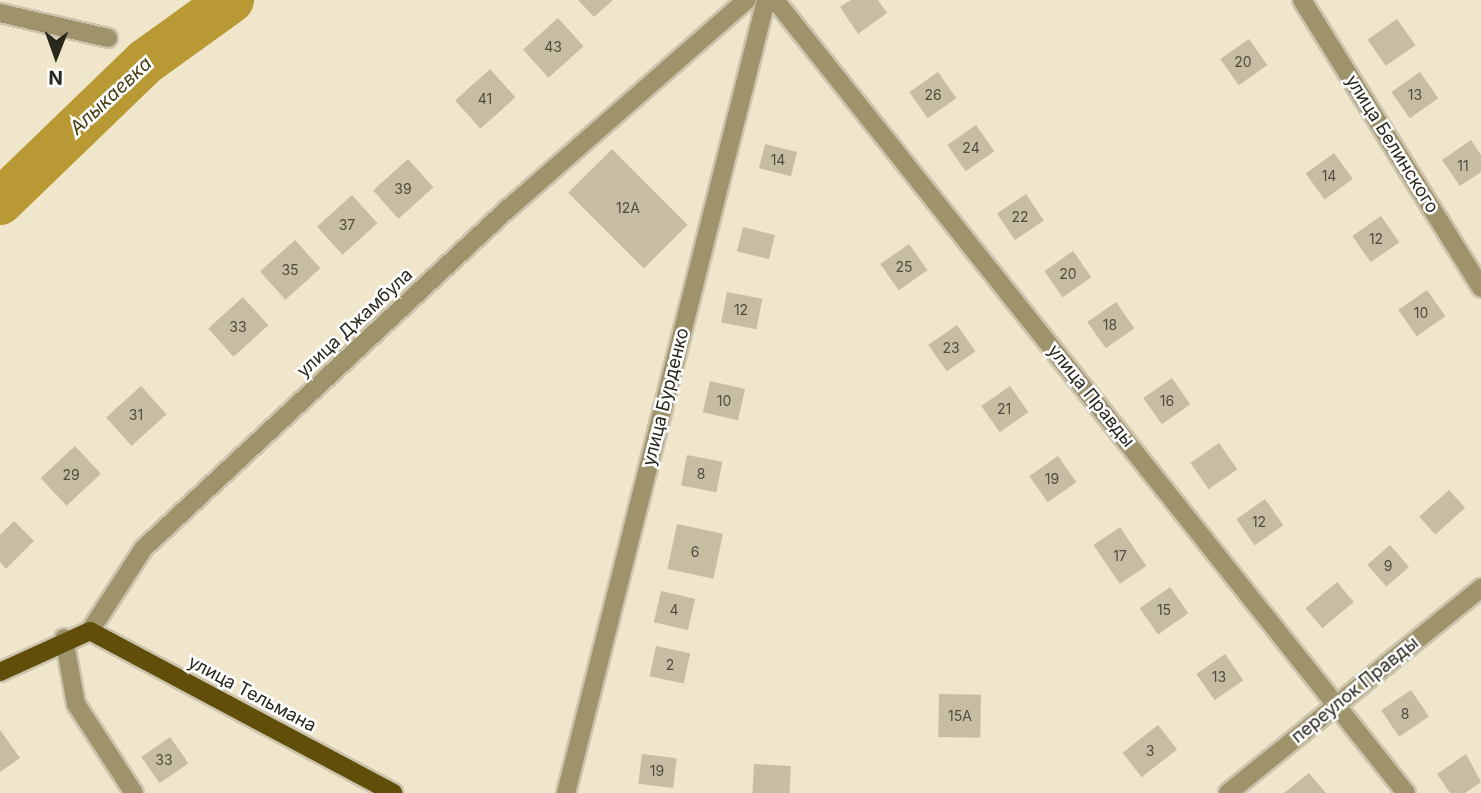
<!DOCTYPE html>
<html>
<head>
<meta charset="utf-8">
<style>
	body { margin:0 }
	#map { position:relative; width:1481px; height:793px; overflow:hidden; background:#efe6cc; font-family:Inter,sans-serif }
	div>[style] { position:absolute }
	.river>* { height:46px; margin:-23px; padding:0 23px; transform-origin:23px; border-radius:23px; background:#b89934 }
	.building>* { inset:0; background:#c6bda3; transform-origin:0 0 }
	.roads { filter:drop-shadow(2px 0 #ccc4ac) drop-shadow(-2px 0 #ccc4ac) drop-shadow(0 2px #ccc4ac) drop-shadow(0 -2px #ccc4ac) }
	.minor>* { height:18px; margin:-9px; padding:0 9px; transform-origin:9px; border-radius:9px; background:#9f936c }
	.major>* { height:18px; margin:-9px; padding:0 9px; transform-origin:9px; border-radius:9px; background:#604e0a }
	span { translate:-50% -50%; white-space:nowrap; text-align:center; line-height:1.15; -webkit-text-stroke:5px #fff; paint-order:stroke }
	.number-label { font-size:14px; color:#514c3e }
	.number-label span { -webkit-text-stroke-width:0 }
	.street-label { font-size:18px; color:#2a271d }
	.water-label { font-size:19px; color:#473b10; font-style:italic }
	.north { position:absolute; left:21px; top:21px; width:70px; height:70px; -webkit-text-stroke:5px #fff; paint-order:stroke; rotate:181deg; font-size:19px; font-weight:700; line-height:28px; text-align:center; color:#2a271d }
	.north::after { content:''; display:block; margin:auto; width:24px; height:32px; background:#2a271d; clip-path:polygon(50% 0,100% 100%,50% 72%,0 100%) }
</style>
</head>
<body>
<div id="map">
	<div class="river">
		<i style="left:0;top:202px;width:202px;rotate:-44deg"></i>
		<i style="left:145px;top:62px;width:106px;rotate:-35.8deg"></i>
	</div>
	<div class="building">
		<i style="clip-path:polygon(578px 0,613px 0,594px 17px)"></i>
		<i style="clip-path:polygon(851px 0,878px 0,887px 13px,858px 34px,840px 7px)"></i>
		<i style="left:558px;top:18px;width:38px;height:47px;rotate:48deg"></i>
		<i style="left:1397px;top:19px;width:32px;height:36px;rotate:55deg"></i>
		<i style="left:1249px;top:39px;width:32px;height:35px;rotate:55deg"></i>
		<i style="left:490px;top:69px;width:38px;height:47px;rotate:48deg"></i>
		<i style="left:938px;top:72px;width:32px;height:35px;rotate:55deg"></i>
		<i style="left:1420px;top:72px;width:32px;height:35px;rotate:55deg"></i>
		<i style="left:976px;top:125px;width:32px;height:35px;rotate:55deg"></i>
		<i style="clip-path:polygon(1471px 140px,1481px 155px,1481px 172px,1460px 186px,1442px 160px)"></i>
		<i style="left:765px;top:144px;width:33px;height:25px;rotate:14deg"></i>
		<i style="left:612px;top:149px;width:107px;height:62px;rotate:45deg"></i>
		<i style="left:1334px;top:153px;width:32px;height:35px;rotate:54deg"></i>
		<i style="left:408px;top:159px;width:38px;height:47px;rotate:48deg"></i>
		<i style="left:1026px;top:194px;width:32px;height:35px;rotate:56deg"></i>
		<i style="left:352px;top:195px;width:38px;height:47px;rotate:48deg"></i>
		<i style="left:1381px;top:216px;width:32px;height:35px;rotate:55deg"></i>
		<i style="left:743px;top:227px;width:33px;height:25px;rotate:14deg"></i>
		<i style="left:295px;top:240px;width:38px;height:47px;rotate:48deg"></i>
		<i style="left:909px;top:244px;width:32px;height:35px;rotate:55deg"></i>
		<i style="left:1073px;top:251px;width:32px;height:35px;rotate:55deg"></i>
		<i style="left:1427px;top:290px;width:32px;height:35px;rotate:55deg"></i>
		<i style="left:727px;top:292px;width:36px;height:31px;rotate:11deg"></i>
		<i style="left:243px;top:297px;width:38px;height:47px;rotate:48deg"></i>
		<i style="left:1116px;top:302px;width:32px;height:35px;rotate:55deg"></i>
		<i style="left:957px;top:325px;width:32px;height:35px;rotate:55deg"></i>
		<i style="left:1172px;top:378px;width:32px;height:35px;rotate:55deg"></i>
		<i style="left:710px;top:381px;width:36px;height:32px;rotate:13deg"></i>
		<i style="left:141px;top:386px;width:38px;height:47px;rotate:48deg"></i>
		<i style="left:1010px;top:386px;width:32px;height:35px;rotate:55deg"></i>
		<i style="left:1219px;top:443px;width:32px;height:35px;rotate:55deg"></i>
		<i style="left:75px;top:446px;width:38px;height:47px;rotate:47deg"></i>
		<i style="left:687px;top:455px;width:36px;height:31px;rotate:11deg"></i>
		<i style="left:1058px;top:456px;width:32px;height:35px;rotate:55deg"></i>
		<i style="left:1449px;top:490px;width:24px;height:40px;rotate:48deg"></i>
		<i style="left:1265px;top:499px;width:32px;height:35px;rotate:55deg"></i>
		<i style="clip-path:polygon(14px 521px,34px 541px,6px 569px,0 562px,0 535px)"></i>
		<i style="left:677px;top:524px;width:47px;height:46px;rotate:12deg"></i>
		<i style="left:1120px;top:527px;width:47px;height:32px;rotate:56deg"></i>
		<i style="left:1390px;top:545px;width:29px;height:30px;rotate:49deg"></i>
		<i style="left:1337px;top:582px;width:26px;height:41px;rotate:50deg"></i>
		<i style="left:1170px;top:587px;width:32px;height:37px;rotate:55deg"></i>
		<i style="left:661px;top:591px;width:35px;height:32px;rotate:13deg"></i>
		<i style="left:656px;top:646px;width:35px;height:31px;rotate:12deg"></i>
		<i style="left:1225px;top:654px;width:32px;height:35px;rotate:55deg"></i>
		<i style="left:1411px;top:690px;width:32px;height:36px;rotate:56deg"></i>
		<i style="left:939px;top:694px;width:42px;height:43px;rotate:1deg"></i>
		<i style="left:1158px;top:725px;width:31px;height:45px;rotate:52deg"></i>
		<i style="clip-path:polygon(0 730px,20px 758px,0 772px)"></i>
		<i style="left:170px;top:737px;width:32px;height:35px;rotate:55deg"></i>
		<i style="left:642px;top:754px;width:35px;height:30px;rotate:7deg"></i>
		<i style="clip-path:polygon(1466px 754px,1481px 782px,1465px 793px,1450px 793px,1437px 774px)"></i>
		<i style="left:754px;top:764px;width:37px;height:29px;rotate:3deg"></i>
		<i style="clip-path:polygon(1309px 773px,1326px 793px,1284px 793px)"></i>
	</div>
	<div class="roads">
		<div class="minor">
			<i style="left:775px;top:0;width:1013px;rotate:51.49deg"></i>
			<i style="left:1302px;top:0;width:339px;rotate:58.1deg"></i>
			<i style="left:0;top:13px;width:111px;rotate:13deg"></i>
			<i style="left:90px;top:631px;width:99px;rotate:-57deg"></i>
			<i style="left:144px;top:548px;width:499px;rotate:-43deg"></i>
			<i style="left:509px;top:208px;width:316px;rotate:-41.2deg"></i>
			<i style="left:64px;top:638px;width:67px;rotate:79.7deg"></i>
			<i style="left:76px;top:704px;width:106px;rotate:56.9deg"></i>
			<i style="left:566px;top:793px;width:818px;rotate:-75.84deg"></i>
			<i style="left:1228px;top:793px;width:326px;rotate:-39deg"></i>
		</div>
		<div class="major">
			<i style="left:0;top:672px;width:99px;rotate:-24.5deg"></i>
			<i style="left:90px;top:631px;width:344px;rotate:28.1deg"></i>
		</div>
	</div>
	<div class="number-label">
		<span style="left:553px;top:47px">43</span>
		<span style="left:1243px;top:62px">20</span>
		<span style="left:933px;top:95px">26</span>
		<span style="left:1415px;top:95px">13</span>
		<span style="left:485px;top:99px">41</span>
		<span style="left:971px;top:148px">24</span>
		<span style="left:778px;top:160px">14</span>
		<span style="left:1463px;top:166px">11</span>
		<span style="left:1329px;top:176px">14</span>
		<span style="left:403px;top:189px">39</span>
		<span style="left:628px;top:208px">12А</span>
		<span style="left:1020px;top:217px">22</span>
		<span style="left:347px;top:225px">37</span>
		<span style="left:1376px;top:239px">12</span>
		<span style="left:904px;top:267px">25</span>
		<span style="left:290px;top:270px">35</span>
		<span style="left:1068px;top:274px">20</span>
		<span style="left:741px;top:310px">12</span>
		<span style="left:1421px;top:313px">10</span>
		<span style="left:1110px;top:325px">18</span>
		<span style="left:238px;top:327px">33</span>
		<span style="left:951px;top:348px">23</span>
		<span style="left:724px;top:401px">10</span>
		<span style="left:1167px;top:401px">16</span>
		<span style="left:1004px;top:409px">21</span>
		<span style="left:136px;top:415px">31</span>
		<span style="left:701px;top:474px">8</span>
		<span style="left:71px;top:475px">29</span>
		<span style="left:1052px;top:479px">19</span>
		<span style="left:1259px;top:522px">12</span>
		<span style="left:695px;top:552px">6</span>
		<span style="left:1120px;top:556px">17</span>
		<span style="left:1388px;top:566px">9</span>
		<span style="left:674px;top:610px">4</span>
		<span style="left:1164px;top:610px">15</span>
		<span style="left:670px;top:665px">2</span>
		<span style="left:1219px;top:677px">13</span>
		<span style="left:1405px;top:714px">8</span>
		<span style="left:960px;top:716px">15А</span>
		<span style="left:1150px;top:751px">3</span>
		<span style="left:164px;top:760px">33</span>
		<span style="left:657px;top:771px">19</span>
	</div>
	<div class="street-label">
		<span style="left:1392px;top:144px;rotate:58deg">улица Белинского</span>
		<span style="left:355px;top:323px;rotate:-43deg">улица Джамбула</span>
		<span style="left:1091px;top:396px;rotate:51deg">улица Правды</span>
		<span style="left:666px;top:397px;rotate:-76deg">улица Бурденко</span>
		<span style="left:1355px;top:690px;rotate:-39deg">переулок Правды</span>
		<span style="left:252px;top:694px;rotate:28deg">улица Тельмана</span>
	</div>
	<div class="water-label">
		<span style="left:111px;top:96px;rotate:-43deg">Алыкаевка</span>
	</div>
	<div class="north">N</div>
</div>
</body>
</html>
